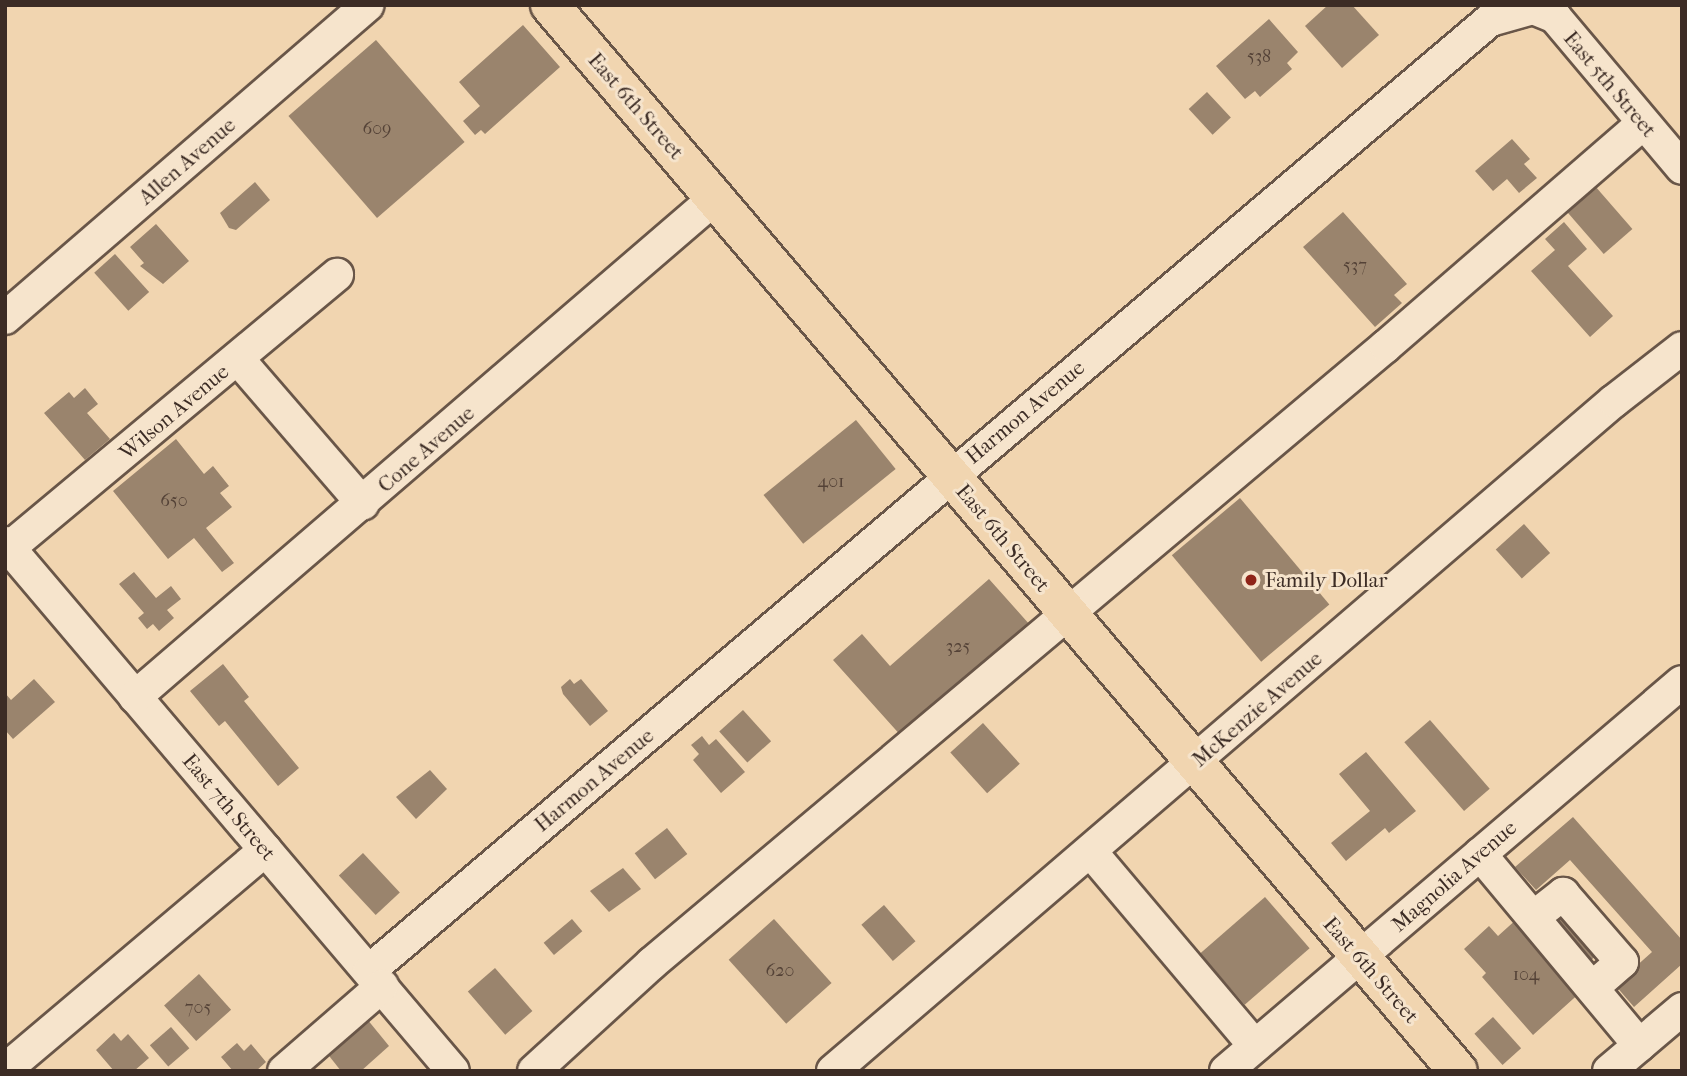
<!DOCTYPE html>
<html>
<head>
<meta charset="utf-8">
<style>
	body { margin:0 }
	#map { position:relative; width:1687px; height:1076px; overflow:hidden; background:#f1d5b0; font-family:"IM FELL French Canon",serif }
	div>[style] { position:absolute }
	.building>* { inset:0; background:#9a846d; transform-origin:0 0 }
	.roads { filter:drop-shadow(2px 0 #695648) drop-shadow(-2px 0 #695648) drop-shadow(0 2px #695648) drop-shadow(0 -2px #695648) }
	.minor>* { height:32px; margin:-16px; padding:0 16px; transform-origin:16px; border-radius:16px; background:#f6e4cc }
	.major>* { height:38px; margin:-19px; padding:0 19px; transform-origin:19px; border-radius:19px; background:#f1d5b0 }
	.dots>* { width:19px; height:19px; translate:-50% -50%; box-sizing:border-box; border:4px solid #f6e4cc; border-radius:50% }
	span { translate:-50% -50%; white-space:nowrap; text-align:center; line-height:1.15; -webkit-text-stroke:6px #f6e4cc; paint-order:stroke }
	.number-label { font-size:18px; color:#544237 }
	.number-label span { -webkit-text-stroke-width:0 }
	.street-label { font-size:21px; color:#3c2c25 }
	.poi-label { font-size:21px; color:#3c2c25 }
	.left { translate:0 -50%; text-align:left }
	.frame { position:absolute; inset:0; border:7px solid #3c2c25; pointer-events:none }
</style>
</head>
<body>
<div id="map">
	<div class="building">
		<i style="clip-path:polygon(1328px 5px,1352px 5px,1379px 35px,1342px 68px,1305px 26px)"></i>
		<i style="clip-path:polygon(1269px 19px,1298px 52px,1287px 63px,1292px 69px,1260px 97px,1255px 91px,1245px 99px,1216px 66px)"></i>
		<i style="clip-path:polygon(523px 25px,560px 67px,485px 134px,481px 130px,475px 135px,463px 121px,480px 106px,459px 82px)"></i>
		<i style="left:376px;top:40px;width:135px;height:116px;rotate:49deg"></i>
		<i style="left:1207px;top:92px;width:35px;height:25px;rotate:47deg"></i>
		<i style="clip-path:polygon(1512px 139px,1530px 159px,1524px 164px,1537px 178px,1519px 193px,1507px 179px,1493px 191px,1475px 171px)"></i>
		<i style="clip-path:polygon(255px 182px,270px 200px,236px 230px,229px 228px,220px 213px)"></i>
		<i style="left:1595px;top:186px;width:57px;height:38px;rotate:49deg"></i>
		<i style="clip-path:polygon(1343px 212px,1407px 284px,1394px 295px,1402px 303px,1375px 327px,1303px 247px)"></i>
		<i style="clip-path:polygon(1564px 222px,1587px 249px,1568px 266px,1613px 316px,1590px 337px,1531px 271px,1555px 250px,1545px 239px)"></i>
		<i style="clip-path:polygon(156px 224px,189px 261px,163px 284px,140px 266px,144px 263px,130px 247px)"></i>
		<i style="left:115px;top:254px;width:51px;height:28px;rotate:48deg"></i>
		<i style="clip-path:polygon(85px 388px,98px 404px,87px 413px,110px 439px,85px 460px,44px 413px,69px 392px,74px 398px)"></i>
		<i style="left:856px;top:420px;width:63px;height:119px;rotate:51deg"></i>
		<i style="clip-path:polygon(176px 439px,204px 474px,213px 466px,229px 486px,220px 493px,232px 507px,206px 528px,234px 563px,222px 572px,194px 538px,168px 559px,113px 491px)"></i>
		<i style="left:1240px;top:498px;width:139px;height:89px;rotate:50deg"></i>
		<i style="left:1524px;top:524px;width:39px;height:38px;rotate:48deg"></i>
		<i style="clip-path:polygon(134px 572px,156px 598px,171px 586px,181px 599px,167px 610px,174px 618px,159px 631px,153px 624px,147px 629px,138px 618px,144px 613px,119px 584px)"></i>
		<i style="clip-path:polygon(989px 579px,1030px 625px,903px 738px,833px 660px,862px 634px,890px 666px)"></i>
		<i style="clip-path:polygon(223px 664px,249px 697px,244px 701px,299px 768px,278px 786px,225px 721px,219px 726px,190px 691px)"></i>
		<i style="clip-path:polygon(34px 679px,55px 702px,13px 739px,5px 730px,5px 693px,11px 700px)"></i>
		<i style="clip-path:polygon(570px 679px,574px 684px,581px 679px,608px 711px,590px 726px,563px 694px,561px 687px)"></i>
		<i style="left:743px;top:710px;width:42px;height:32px;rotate:48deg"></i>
		<i style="left:1430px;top:720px;width:91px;height:34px;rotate:49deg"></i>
		<i style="left:983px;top:723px;width:55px;height:44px;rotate:48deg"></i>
		<i style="clip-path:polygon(702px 736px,709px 745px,716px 739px,745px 772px,721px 793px,693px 760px,699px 754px,691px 745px)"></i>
		<i style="clip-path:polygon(1366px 752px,1416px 811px,1389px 833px,1385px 828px,1346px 861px,1331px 843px,1370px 811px,1339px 774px)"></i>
		<i style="clip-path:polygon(430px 770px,447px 789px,416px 819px,396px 797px)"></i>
		<i style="clip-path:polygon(1573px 817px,1682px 940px,1682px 964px,1634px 1007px,1615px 985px,1652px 952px,1570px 860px,1536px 890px,1515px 867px)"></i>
		<i style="left:667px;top:828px;width:33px;height:41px;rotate:52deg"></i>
		<i style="left:363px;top:853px;width:54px;height:33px;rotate:47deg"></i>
		<i style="clip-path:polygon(623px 868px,641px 889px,609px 912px,590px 891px)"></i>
		<i style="left:1265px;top:897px;width:68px;height:86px;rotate:49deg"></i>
		<i style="left:884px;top:905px;width:48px;height:30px;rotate:49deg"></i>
		<i style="left:1567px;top:913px;width:51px;height:25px;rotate:48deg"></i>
		<i style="clip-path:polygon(1518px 918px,1583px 990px,1533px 1035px,1482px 977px,1486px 973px,1464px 949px,1489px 926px,1498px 936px)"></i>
		<i style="left:572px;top:919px;width:16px;height:37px;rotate:50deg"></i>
		<i style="left:774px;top:919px;width:86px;height:61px;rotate:48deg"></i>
		<i style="left:495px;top:968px;width:57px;height:36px;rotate:49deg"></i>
		<i style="left:199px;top:974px;width:48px;height:47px;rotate:48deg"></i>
		<i style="left:1493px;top:1017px;width:42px;height:25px;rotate:48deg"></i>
		<i style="clip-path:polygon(367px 1019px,389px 1046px,361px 1071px,341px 1071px,326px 1052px)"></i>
		<i style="left:171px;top:1027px;width:28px;height:28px;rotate:49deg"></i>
		<i style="clip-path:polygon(114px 1033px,121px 1041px,128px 1034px,149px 1058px,134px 1071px,114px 1071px,96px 1050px)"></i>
		<i style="clip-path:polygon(237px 1043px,244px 1051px,251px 1044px,266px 1062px,256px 1071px,233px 1071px,221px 1057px)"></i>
	</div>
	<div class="roads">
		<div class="minor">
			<i style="left:5px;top:318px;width:479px;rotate:-40.8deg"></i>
			<i style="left:238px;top:359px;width:191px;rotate:49.2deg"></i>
			<i style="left:5px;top:543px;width:692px;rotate:49.69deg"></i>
			<i style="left:9px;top:548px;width:427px;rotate:-39.8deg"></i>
			<i style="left:135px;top:697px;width:765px;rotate:-40.71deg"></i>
			<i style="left:1091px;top:852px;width:254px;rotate:49.8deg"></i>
			<i style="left:1480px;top:854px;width:249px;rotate:50.2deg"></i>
			<i style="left:1535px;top:916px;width:36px;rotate:-38deg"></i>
			<i style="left:1563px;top:894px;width:90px;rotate:49.1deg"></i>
			<i style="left:1622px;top:962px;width:38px;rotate:139deg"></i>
			<i style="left:369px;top:971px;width:1470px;rotate:-40.31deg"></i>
			<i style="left:1490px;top:20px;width:45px;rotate:-15.6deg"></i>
			<i style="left:1533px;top:8px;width:24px;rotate:22deg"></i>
			<i style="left:1555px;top:17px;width:197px;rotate:49.9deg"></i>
			<i style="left:5px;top:1070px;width:341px;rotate:-40.2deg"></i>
			<i style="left:284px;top:1071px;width:130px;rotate:-40.9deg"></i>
			<i style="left:534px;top:1071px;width:159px;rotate:-42.4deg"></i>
			<i style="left:651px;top:964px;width:960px;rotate:-40.06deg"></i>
			<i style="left:1386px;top:346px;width:340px;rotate:-40.9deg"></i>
			<i style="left:833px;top:1071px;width:1029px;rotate:-40.63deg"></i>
			<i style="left:1614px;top:401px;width:86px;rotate:-37.9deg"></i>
			<i style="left:1226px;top:1071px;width:599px;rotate:-40.47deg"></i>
			<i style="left:1609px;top:1071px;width:96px;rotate:-40.3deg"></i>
		</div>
		<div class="major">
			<i style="left:550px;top:5px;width:1400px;rotate:49.58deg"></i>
		</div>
	</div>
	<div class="dots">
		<i style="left:1251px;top:580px;background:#8f2418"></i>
	</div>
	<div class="number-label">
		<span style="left:1259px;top:57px">538</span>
		<span style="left:377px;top:129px">609</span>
		<span style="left:1355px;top:266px">537</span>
		<span style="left:831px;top:482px">401</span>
		<span style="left:174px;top:501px">650</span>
		<span style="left:958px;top:647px">325</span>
		<span style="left:780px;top:971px">620</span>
		<span style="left:1526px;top:975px">104</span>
		<span style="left:198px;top:1008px">705</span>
	</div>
	<div class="street-label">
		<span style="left:1610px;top:84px;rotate:50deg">East 5th Street</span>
		<span style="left:636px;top:106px;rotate:49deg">East 6th Street</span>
		<span style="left:187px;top:161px;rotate:-41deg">Allen Avenue</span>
		<span style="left:174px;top:412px;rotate:-40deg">Wilson Avenue</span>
		<span style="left:1025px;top:412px;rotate:-40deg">Harmon Avenue</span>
		<span style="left:426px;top:449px;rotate:-41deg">Cone Avenue</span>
		<span style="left:1003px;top:538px;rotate:50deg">East 6th Street</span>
		<span style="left:1257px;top:709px;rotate:-41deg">McKenzie Avenue</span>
		<span style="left:594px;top:780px;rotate:-40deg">Harmon Avenue</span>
		<span style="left:229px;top:807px;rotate:50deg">East 7th Street</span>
		<span style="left:1454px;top:876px;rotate:-41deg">Magnolia Avenue</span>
		<span style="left:1371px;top:970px;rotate:49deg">East 6th Street</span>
	</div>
	<div class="poi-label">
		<span class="left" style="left:1265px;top:580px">Family Dollar</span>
	</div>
	<div class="frame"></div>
</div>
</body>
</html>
